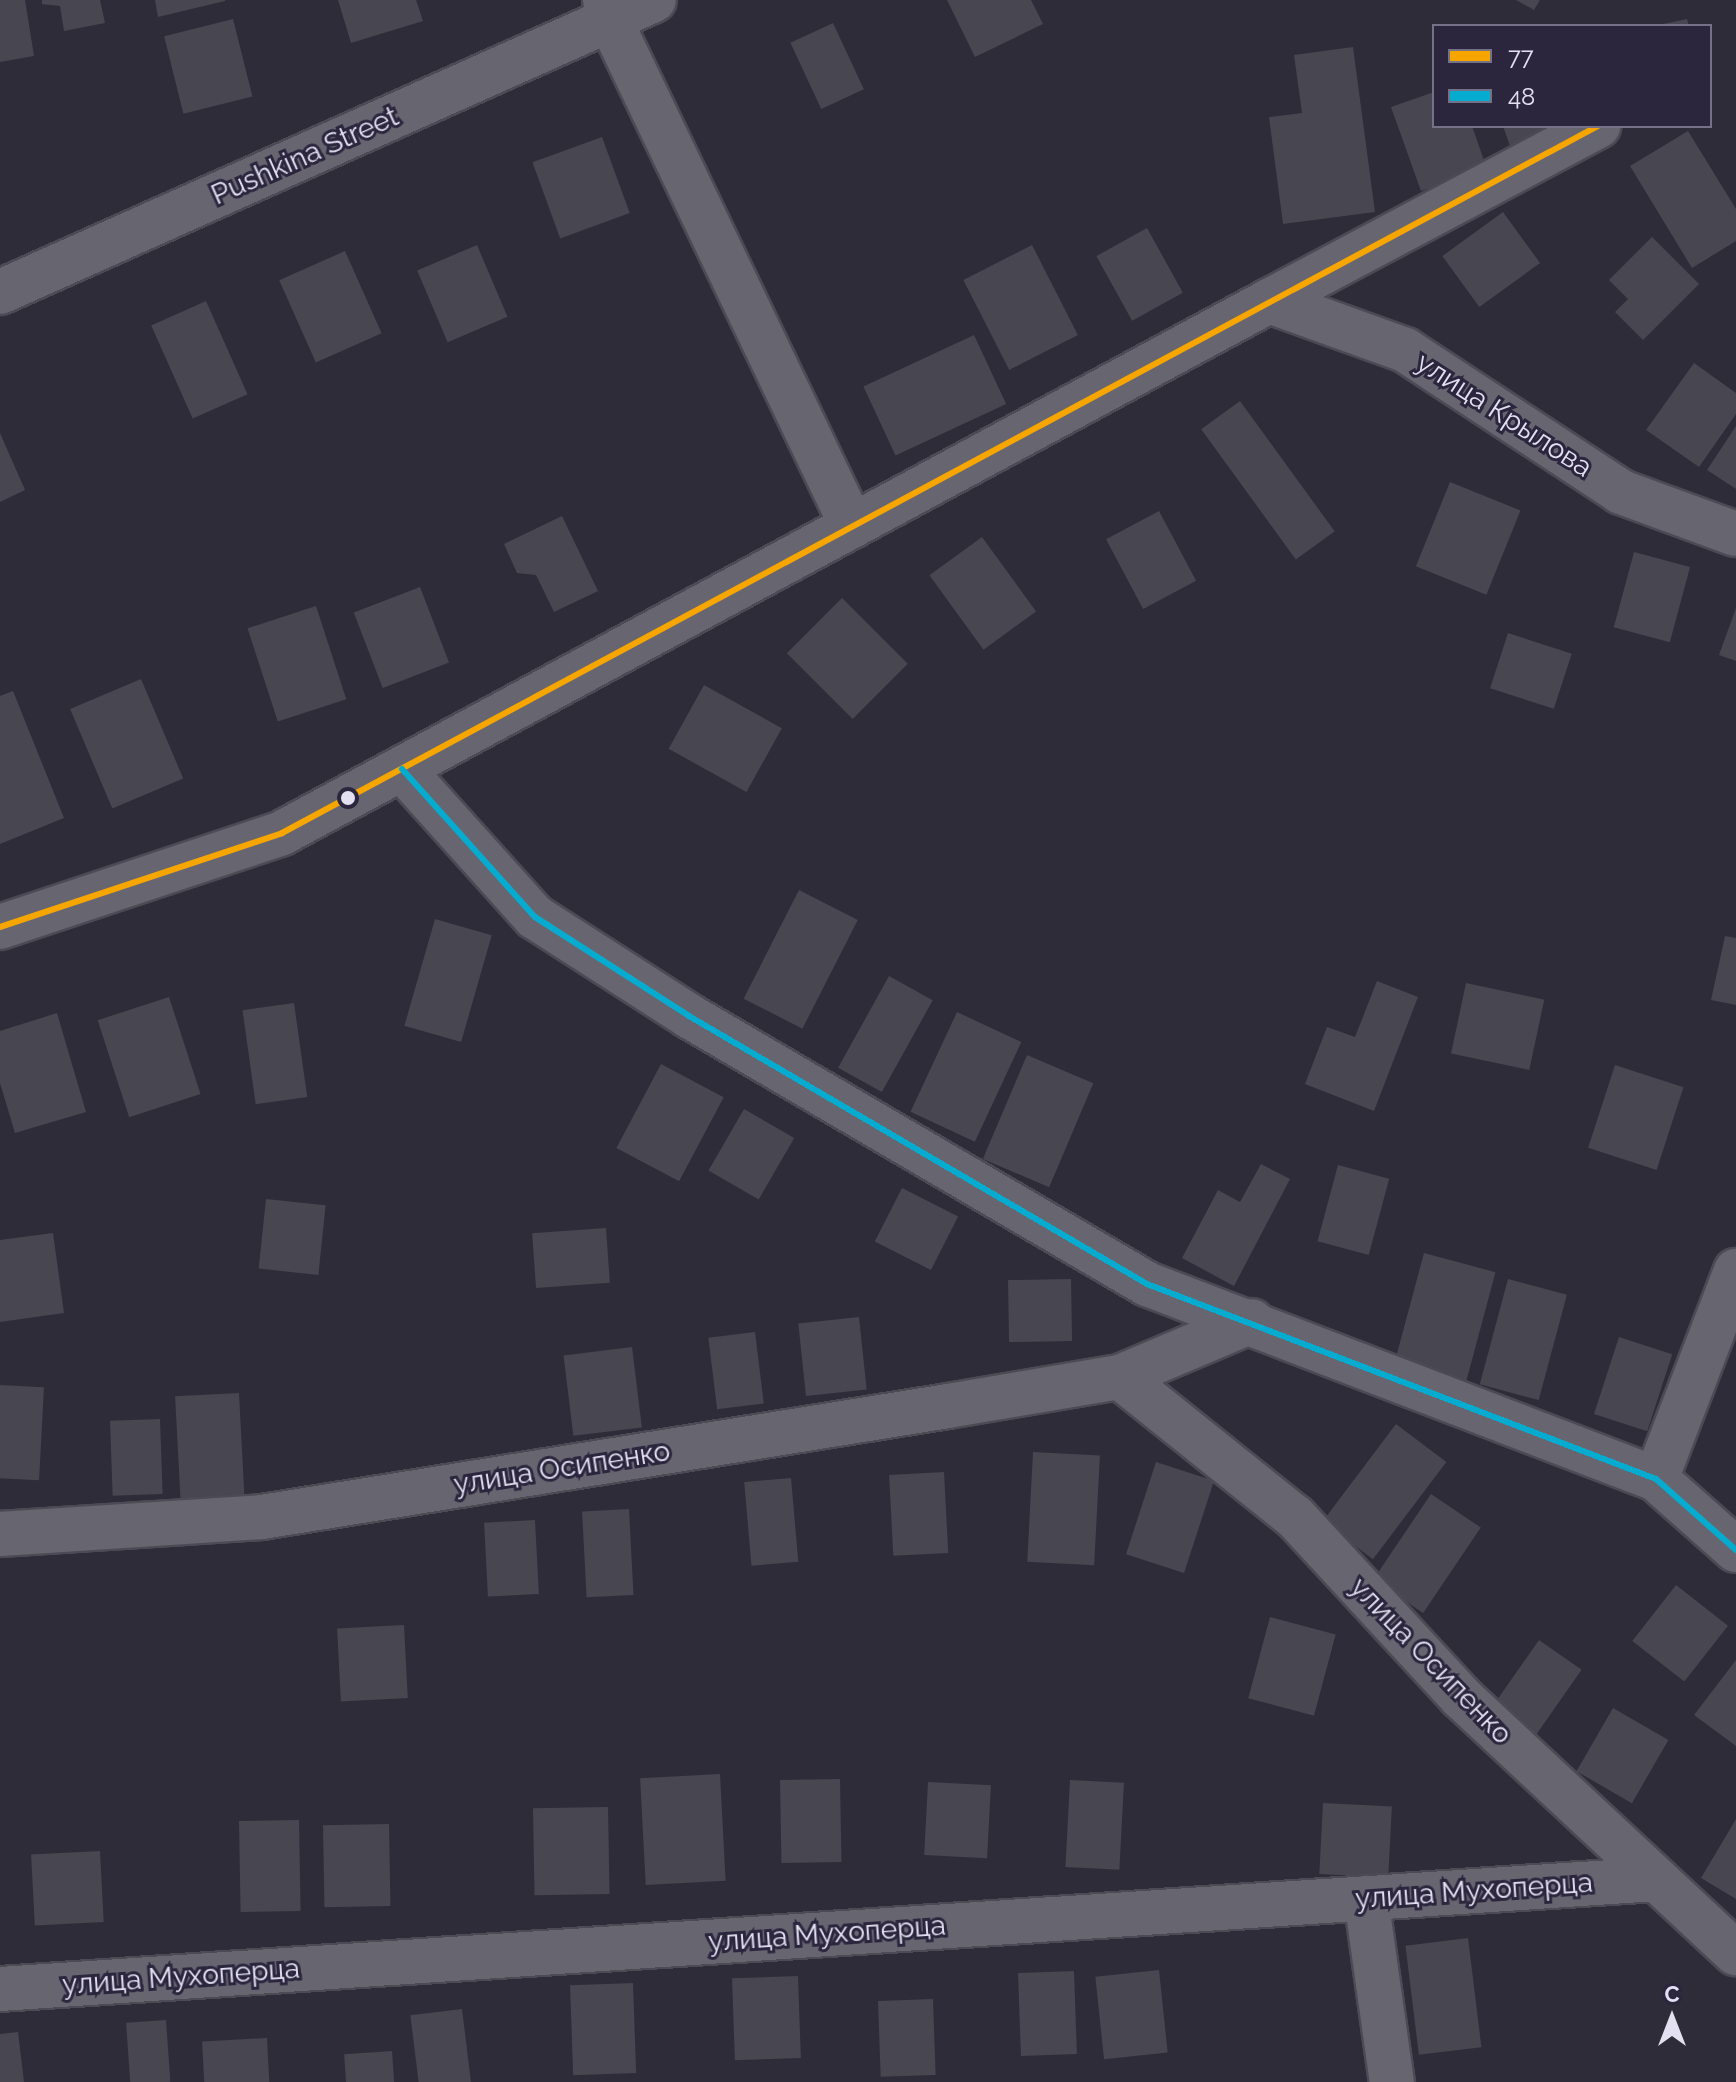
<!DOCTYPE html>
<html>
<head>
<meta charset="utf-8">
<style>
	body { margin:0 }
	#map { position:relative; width:1736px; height:2082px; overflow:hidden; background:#2e2c38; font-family:Raleway,sans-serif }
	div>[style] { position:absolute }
	.building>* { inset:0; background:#484650; transform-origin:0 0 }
	.roads { filter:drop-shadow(2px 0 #4c4a55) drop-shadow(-2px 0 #4c4a55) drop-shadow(0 2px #4c4a55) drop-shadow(0 -2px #4c4a55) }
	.street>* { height:44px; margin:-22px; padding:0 22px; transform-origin:22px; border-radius:22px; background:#676570 }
	.secondary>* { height:44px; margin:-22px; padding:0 22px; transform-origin:22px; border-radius:22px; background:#676570 }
	.bus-1>* { height:6px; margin:-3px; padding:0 3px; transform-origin:3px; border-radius:3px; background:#f7a600 }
	.bus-2>* { height:6px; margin:-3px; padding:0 3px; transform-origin:3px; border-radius:3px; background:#06acd0 }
	.dots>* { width:22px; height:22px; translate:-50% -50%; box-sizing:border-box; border:4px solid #2b263e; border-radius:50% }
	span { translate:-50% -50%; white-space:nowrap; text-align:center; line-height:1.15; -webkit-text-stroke:6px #2b263e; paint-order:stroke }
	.street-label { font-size:28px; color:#e3e1f1 }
	.legend { position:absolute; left:1432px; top:24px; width:280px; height:104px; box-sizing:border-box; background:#2b263e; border:2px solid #757186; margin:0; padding:10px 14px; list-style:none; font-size:24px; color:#e3e1f1 }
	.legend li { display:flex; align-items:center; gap:16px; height:40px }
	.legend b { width:40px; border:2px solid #757186 }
	.north { position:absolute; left:1632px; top:1978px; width:80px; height:80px; -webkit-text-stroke:6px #2b263e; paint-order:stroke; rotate:0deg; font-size:22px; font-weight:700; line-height:32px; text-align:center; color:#e3e1f1 }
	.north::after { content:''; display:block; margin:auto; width:28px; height:36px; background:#e3e1f1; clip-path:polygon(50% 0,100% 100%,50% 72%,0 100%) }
</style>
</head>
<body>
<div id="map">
	<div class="building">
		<i style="clip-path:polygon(0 0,25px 0,34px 56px,0 62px)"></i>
		<i style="clip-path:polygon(42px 0,100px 0,105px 23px,64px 31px,60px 6px,42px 4px)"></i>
		<i style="clip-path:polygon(155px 0,225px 0,225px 1px,158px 17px)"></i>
		<i style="clip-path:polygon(338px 0,416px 0,423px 21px,351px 43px)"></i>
		<i style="clip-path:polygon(947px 0,1031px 0,1043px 24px,975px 57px)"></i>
		<i style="clip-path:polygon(1516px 0,1540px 0,1534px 10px)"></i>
		<i style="left:233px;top:19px;width:80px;height:71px;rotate:76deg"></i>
		<i style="clip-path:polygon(1687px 19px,1689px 26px,1659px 26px,1658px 25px)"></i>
		<i style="left:833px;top:23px;width:73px;height:47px;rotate:65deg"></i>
		<i style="clip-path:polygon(1353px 47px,1375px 212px,1283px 224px,1269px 117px,1302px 113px,1294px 55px)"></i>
		<i style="clip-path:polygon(1434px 92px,1434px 126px,1472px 126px,1487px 169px,1421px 191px,1391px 107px)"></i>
		<i style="clip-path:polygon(1503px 126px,1581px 126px,1512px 152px)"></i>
		<i style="clip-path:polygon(1688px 131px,1736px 209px,1736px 241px,1692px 268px,1630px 166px)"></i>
		<i style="left:602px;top:137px;width:81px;height:74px;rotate:70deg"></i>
		<i style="left:1503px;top:212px;width:63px;height:75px;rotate:54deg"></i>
		<i style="left:1147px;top:228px;width:74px;height:58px;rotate:61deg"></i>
		<i style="clip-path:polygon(1652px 237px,1699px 284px,1643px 340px,1615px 312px,1628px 299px,1609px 280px)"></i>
		<i style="left:477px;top:245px;width:78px;height:65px;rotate:67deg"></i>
		<i style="left:1032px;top:245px;width:101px;height:77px;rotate:63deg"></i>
		<i style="left:345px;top:251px;width:90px;height:72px;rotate:66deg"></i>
		<i style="left:206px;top:301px;width:102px;height:60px;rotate:66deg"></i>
		<i style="left:974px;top:335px;width:76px;height:122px;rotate:65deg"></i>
		<i style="clip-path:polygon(1694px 363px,1736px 393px,1736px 414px,1699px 467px,1646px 430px)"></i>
		<i style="left:1240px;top:401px;width:161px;height:48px;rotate:54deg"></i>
		<i style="clip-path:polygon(1736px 426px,1736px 489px,1707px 470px)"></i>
		<i style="clip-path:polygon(0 433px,25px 490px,0 502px)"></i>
		<i style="left:1450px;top:482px;width:76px;height:91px;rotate:22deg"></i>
		<i style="left:1159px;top:511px;width:79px;height:60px;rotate:62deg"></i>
		<i style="clip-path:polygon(562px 516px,598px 591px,554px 612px,536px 575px,517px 573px,504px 544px)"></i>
		<i style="left:982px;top:537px;width:92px;height:65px;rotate:54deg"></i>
		<i style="left:1634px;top:552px;width:58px;height:78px;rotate:15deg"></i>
		<i style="left:420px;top:587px;width:81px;height:71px;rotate:69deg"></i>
		<i style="left:842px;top:598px;width:93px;height:78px;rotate:45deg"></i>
		<i style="left:316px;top:606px;width:98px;height:72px;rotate:72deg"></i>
		<i style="clip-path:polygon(1736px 608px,1736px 661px,1719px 655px)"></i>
		<i style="left:1508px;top:633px;width:67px;height:58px;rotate:18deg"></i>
		<i style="left:141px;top:679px;width:108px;height:77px;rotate:67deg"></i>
		<i style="left:704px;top:685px;width:89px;height:73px;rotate:29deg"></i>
		<i style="clip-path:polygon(13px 691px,64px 818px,0 844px,0 696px)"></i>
		<i style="left:799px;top:890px;width:66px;height:122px;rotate:27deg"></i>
		<i style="left:435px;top:919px;width:59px;height:111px;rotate:16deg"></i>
		<i style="clip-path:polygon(1725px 936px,1736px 938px,1736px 1005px,1711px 1000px)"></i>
		<i style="left:889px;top:976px;width:50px;height:105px;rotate:29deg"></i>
		<i style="clip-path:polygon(1377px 981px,1418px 997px,1374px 1111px,1305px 1084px,1327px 1027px,1355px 1037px)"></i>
		<i style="left:1466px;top:983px;width:80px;height:72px;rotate:12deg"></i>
		<i style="left:169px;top:997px;width:102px;height:75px;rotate:72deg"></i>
		<i style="left:294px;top:1003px;width:95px;height:52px;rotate:82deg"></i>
		<i style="left:957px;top:1012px;width:71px;height:110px;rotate:25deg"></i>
		<i style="clip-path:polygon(57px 1013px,86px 1112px,15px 1133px,0 1083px,0 1031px)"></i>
		<i style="left:1027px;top:1055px;width:72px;height:113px;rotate:23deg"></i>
		<i style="left:661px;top:1064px;width:71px;height:95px;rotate:28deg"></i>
		<i style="left:1615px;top:1065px;width:72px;height:87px;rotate:18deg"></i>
		<i style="left:744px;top:1109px;width:58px;height:71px;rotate:30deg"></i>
		<i style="clip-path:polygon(1261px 1164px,1290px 1179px,1234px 1286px,1182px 1258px,1218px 1190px,1240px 1202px)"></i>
		<i style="left:1338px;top:1165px;width:53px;height:79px;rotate:15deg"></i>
		<i style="left:902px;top:1188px;width:63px;height:60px;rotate:27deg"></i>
		<i style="left:266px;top:1199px;width:60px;height:70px;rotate:6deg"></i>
		<i style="left:606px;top:1228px;width:55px;height:74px;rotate:86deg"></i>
		<i style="clip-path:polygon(53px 1233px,64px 1313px,0 1322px,0 1240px)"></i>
		<i style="left:1424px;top:1253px;width:74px;height:115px;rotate:15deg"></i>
		<i style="left:1071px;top:1279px;width:62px;height:63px;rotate:89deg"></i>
		<i style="left:1508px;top:1279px;width:61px;height:109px;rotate:15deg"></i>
		<i style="left:859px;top:1317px;width:73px;height:61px;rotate:84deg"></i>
		<i style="left:755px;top:1332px;width:72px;height:47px;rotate:83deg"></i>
		<i style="left:1619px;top:1337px;width:56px;height:81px;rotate:18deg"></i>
		<i style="left:632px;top:1347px;width:81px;height:69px;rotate:83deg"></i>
		<i style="left:0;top:1385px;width:44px;height:93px;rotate:3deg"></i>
		<i style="left:239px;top:1393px;width:103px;height:64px;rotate:87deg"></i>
		<i style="left:160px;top:1419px;width:75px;height:50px;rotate:88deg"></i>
		<i style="left:1396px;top:1424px;width:63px;height:122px;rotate:37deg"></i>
		<i style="left:1033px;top:1452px;width:67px;height:110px;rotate:3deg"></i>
		<i style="left:1156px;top:1462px;width:61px;height:97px;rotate:18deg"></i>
		<i style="left:944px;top:1472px;width:81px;height:55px;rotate:87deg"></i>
		<i style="left:791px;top:1478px;width:84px;height:47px;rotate:85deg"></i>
		<i style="left:1431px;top:1494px;width:60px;height:103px;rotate:34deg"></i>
		<i style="left:629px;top:1509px;width:86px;height:47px;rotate:87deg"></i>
		<i style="left:535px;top:1520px;width:74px;height:51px;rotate:87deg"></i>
		<i style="left:1676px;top:1585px;width:66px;height:71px;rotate:38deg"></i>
		<i style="left:1270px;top:1617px;width:68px;height:84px;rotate:15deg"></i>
		<i style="left:404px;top:1625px;width:73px;height:67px;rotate:87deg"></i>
		<i style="left:1539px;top:1640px;width:52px;height:82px;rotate:35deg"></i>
		<i style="clip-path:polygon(1736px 1660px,1736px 1746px,1694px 1715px)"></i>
		<i style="left:1613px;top:1708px;width:64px;height:73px;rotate:30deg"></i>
		<i style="left:720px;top:1774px;width:107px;height:80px;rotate:87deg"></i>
		<i style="left:840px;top:1779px;width:83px;height:60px;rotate:89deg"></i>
		<i style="left:1070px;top:1780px;width:54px;height:87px;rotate:3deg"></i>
		<i style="left:928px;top:1782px;width:63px;height:73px;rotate:3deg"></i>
		<i style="left:1323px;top:1803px;width:69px;height:71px;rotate:3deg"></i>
		<i style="left:608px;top:1807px;width:87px;height:75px;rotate:89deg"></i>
		<i style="clip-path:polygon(1736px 1819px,1736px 1899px,1701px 1878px)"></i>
		<i style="left:299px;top:1820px;width:91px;height:60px;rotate:89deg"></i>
		<i style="left:389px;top:1824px;width:82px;height:66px;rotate:89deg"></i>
		<i style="left:100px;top:1851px;width:71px;height:69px;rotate:87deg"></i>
		<i style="left:1468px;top:1938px;width:110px;height:63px;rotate:83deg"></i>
		<i style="left:1159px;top:1970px;width:83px;height:64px;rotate:84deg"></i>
		<i style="left:1074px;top:1971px;width:83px;height:56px;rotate:88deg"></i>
		<i style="left:798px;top:1976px;width:82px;height:66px;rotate:88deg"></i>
		<i style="left:633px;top:1983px;width:90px;height:63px;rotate:88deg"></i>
		<i style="left:933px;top:1999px;width:76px;height:55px;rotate:88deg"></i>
		<i style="left:462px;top:2009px;width:74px;height:52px;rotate:83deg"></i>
		<i style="left:166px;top:2020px;width:62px;height:40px;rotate:86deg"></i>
		<i style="clip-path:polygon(18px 2032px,24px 2082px,0 2082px,0 2034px)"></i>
		<i style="left:267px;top:2038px;width:44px;height:65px;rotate:87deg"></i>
		<i style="left:392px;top:2051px;width:31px;height:48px;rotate:86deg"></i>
	</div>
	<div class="roads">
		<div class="street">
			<i style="left:605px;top:0;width:21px;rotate:76deg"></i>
			<i style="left:610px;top:20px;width:561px;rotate:64.44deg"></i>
			<i style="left:0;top:292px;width:716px;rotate:-24.06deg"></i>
			<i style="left:1269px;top:301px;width:373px;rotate:-28deg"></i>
			<i style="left:402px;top:769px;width:199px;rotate:48.1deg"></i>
			<i style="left:535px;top:917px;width:183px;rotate:32.7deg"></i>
			<i style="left:689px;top:1016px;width:531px;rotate:30.33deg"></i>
			<i style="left:1147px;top:1284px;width:545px;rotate:20.96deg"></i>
			<i style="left:1656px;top:1479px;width:107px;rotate:41.6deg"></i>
			<i style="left:1120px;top:1377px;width:224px;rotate:38.7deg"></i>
			<i style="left:1295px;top:1517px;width:245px;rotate:47.3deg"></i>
			<i style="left:1461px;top:1697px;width:376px;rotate:43deg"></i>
			<i style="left:1656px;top:1479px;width:223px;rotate:-69deg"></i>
			<i style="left:0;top:1534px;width:263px;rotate:-3.7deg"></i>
			<i style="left:262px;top:1517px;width:695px;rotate:-9.19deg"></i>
			<i style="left:948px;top:1406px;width:174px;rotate:-9.6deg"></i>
			<i style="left:1120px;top:1377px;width:143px;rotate:-23deg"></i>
			<i style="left:1366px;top:1898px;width:186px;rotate:82deg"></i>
			<i style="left:0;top:1989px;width:1658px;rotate:-3.8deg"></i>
		</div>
		<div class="secondary">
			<i style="left:0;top:927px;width:297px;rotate:-18.4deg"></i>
			<i style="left:282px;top:833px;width:1121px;rotate:-28.32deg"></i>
			<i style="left:1269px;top:301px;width:145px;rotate:19.8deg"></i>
			<i style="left:1405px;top:350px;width:258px;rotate:33.3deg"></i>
			<i style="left:1621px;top:492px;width:122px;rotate:20.1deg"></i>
		</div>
	</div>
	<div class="bus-1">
		<i style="left:0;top:927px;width:297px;rotate:-18.4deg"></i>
		<i style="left:282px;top:833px;width:1494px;rotate:-28.25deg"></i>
	</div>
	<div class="bus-2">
		<i style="left:402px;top:769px;width:199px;rotate:48.1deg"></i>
		<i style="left:535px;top:917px;width:183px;rotate:32.7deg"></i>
		<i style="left:689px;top:1016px;width:531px;rotate:30.33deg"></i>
		<i style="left:1147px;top:1284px;width:545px;rotate:20.96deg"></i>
		<i style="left:1656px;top:1479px;width:107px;rotate:41.6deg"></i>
	</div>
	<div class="dots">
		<i style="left:348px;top:798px;background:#e3e1f1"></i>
	</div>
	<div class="street-label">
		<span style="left:305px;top:156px;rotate:-24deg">Pushkina Street</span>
		<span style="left:1504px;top:415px;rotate:33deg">улица Крылова</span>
		<span style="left:562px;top:1468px;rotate:-9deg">улица Осипенко</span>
		<span style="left:1431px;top:1661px;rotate:46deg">улица Осипенко</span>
		<span style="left:1474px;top:1891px;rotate:-4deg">улица Мухоперца</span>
		<span style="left:827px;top:1934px;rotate:-4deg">улица Мухоперца</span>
		<span style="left:181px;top:1977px;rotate:-4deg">улица Мухоперца</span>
	</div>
	<ul class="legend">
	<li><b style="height:10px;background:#f7a600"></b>77</li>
	<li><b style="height:10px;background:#06acd0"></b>48</li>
	</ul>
	<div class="north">С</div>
</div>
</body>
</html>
